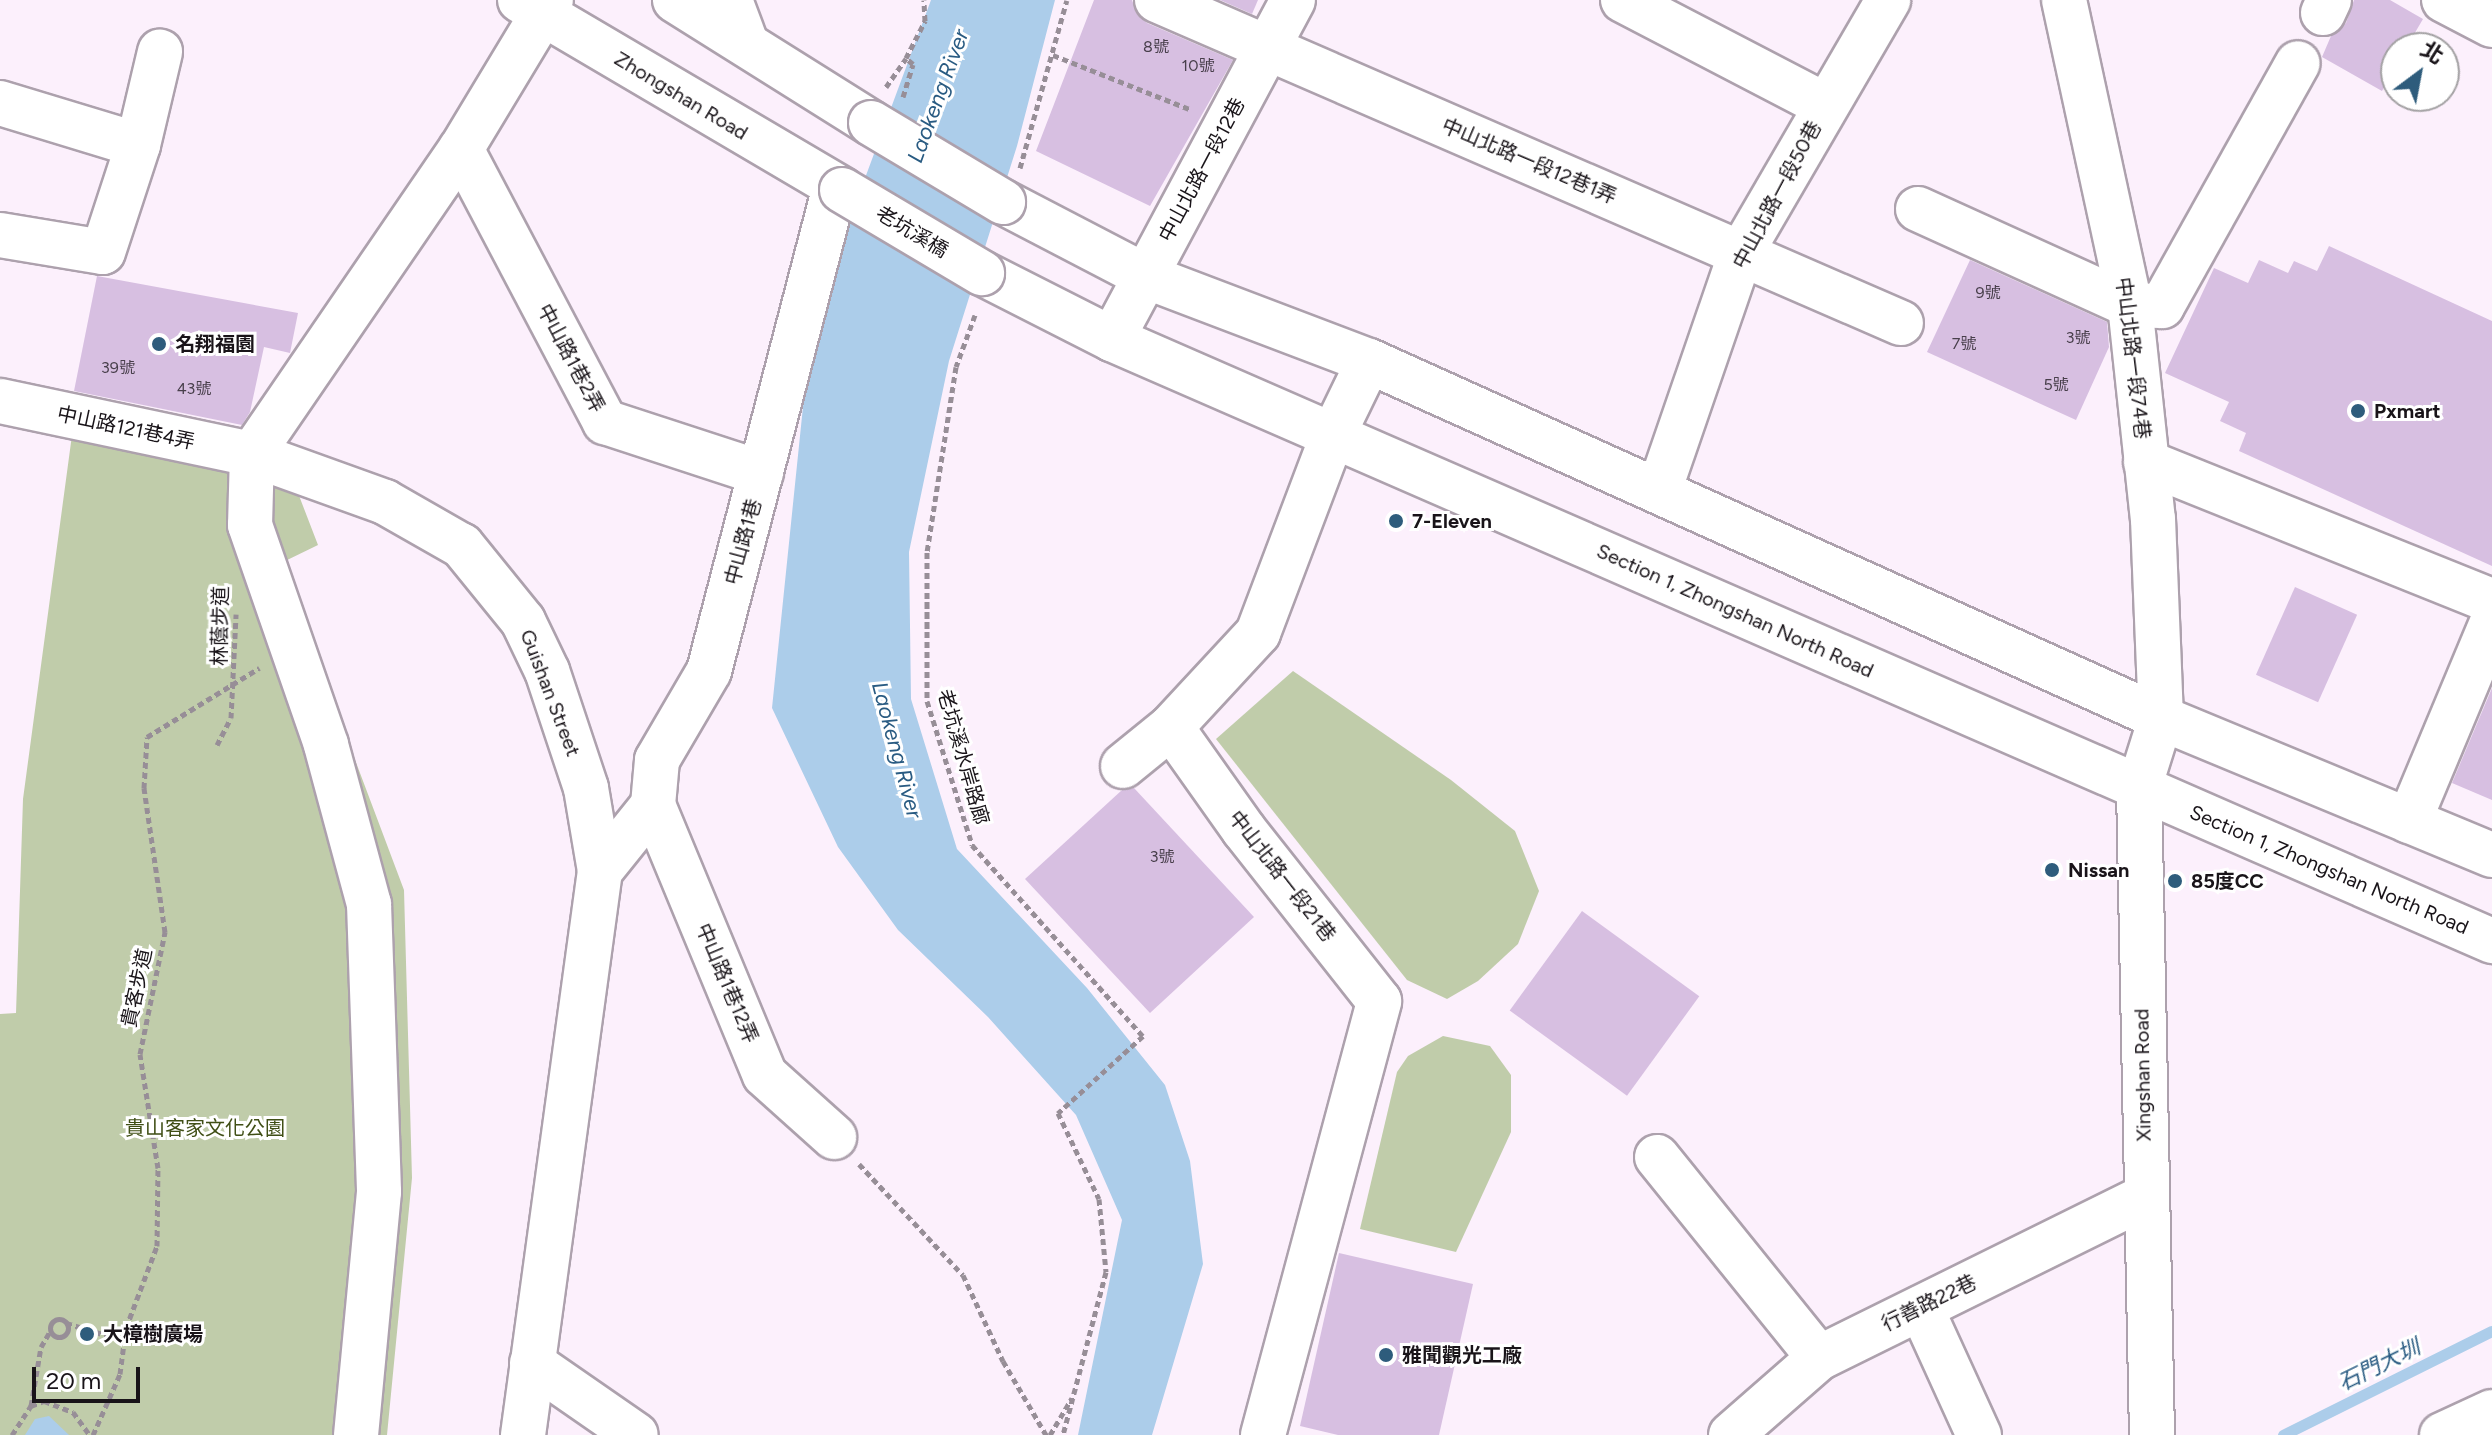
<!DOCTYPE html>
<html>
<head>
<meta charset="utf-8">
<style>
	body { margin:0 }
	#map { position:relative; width:2492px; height:1435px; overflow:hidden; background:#fcf0fc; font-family:Figtree,"Noto Sans TC",sans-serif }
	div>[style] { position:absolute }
	.green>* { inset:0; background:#c0ccaa }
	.water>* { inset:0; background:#accdea }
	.stream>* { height:11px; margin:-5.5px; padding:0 5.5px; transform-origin:5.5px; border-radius:5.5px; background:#accdea }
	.building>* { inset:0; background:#d7bfe1; transform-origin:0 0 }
	.path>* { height:5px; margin-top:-2.5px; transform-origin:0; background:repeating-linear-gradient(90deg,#978e97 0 6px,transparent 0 10px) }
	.path>.ring { margin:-2.5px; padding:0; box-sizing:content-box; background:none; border:5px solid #978e97; border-radius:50% }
	.roads { filter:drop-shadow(2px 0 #ada1ad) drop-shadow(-2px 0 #ada1ad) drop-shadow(0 2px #ada1ad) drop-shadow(0 -2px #ada1ad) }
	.minor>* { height:44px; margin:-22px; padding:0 22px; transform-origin:22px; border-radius:22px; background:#fff }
	.major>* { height:44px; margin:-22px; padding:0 22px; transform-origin:22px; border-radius:22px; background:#fff }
	.bridges { filter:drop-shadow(2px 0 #ada1ad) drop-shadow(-2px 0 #ada1ad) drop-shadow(0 2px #ada1ad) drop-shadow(0 -2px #ada1ad) }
	.major-bridge>* { height:44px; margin:-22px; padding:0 22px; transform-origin:22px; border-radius:22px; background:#fff }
	.dots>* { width:22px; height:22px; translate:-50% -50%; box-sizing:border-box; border:4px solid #fff; border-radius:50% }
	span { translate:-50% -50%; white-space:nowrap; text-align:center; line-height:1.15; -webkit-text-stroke:6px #fff; paint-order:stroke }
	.number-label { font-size:16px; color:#483f4b }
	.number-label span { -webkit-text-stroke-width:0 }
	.street-label { font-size:20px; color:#191419 }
	.poi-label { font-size:20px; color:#191419; font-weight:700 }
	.left { translate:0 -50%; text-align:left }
	.park-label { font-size:20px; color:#404f16 }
	.water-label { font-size:22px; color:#295b82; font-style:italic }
	.north { position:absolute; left:2380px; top:32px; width:80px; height:80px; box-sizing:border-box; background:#fff; border:2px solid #a3a1a3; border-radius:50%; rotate:32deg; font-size:22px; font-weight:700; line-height:32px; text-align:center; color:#191419 }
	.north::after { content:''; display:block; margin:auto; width:28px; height:36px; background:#2e5c7c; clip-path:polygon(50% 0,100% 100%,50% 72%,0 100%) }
	.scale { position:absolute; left:32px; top:1367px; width:108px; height:36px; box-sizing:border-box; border:4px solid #191419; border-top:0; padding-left:10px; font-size:24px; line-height:28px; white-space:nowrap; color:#191419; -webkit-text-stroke:6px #fff; paint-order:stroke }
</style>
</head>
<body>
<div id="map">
	<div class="green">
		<i style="clip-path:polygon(72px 435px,237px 468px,298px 493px,318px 545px,281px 563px,404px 890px,412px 1178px,387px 1435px,0 1435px,0 1014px,16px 1013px,23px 799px)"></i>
		<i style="clip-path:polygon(1293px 671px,1451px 780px,1515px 831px,1539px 891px,1518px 944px,1478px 981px,1447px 999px,1407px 980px,1216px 739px)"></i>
		<i style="clip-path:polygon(1443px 1036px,1490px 1046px,1511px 1075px,1511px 1132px,1456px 1252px,1360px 1229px,1397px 1072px,1408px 1056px)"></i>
	</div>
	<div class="water">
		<i style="clip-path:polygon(931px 0,1055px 0,1017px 146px,949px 361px,909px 552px,911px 699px,957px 849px,1087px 988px,1165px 1085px,1190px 1161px,1203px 1264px,1152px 1435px,1078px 1435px,1122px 1220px,1076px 1115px,988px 1017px,898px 930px,838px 847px,772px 708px,804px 397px,848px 224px)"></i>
		<i style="clip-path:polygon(49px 1416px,69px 1435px,25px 1435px,35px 1419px)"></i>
	</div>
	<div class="stream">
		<i style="left:2283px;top:1435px;width:233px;rotate:-26.5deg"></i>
	</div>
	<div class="building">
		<i style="clip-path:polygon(1094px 0,1132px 0,1137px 14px,1147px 23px,1233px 60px,1150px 206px,1036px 151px)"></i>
		<i style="clip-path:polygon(1220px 0,1258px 0,1252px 14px)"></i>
		<i style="clip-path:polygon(2354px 0,2390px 0,2423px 19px,2406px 48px,2396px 48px,2396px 66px,2382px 91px,2322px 57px,2331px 36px,2346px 23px)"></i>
		<i style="clip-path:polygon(2329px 246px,2492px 321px,2492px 566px,2239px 451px,2246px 433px,2220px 421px,2229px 402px,2165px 373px,2214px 268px,2248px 283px,2259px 260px,2288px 273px,2294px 261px,2317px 271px)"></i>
		<i style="clip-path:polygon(1970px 260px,2107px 322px,2109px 347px,2076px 420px,1927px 352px)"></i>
		<i style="clip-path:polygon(97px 276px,298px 313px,290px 353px,264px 347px,250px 412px,242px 425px,74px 391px)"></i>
		<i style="left:2295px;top:587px;width:68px;height:96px;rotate:24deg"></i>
		<i style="clip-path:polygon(2492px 688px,2492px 800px,2452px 783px)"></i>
		<i style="clip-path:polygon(1134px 788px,1254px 917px,1150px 1013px,1025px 879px,1122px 790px)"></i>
		<i style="left:1582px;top:911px;width:145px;height:123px;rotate:36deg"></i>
		<i style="clip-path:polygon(1339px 1253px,1473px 1284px,1439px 1435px,1338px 1435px,1300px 1426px)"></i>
	</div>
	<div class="path">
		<i style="left:1053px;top:55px;width:149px;rotate:21.6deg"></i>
		<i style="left:886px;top:87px;width:35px;rotate:-55deg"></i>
		<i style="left:903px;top:97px;width:34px;rotate:-73deg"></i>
		<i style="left:913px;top:64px;width:9px;rotate:-139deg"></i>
		<i style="left:906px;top:58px;width:42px;rotate:-62.8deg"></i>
		<i style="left:925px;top:21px;width:21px;rotate:-93deg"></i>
		<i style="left:1020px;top:168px;width:174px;rotate:-74.4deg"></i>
		<i style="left:975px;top:315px;width:55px;rotate:110.1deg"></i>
		<i style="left:956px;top:367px;width:187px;rotate:98.9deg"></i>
		<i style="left:927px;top:552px;width:149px;rotate:90deg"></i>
		<i style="left:927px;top:701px;width:151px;rotate:72.6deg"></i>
		<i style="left:972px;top:845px;width:256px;rotate:48.2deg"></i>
		<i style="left:1143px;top:1036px;width:115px;rotate:137.8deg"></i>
		<i style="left:1058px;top:1113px;width:95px;rotate:64.5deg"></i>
		<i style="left:1099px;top:1199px;width:73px;rotate:84.5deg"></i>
		<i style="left:1106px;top:1272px;width:169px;rotate:104.8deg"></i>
		<i style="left:217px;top:745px;width:30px;rotate:-63deg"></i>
		<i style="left:231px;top:718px;width:104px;rotate:-87.2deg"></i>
		<i style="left:859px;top:1164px;width:152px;rotate:46.9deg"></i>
		<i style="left:963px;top:1275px;width:95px;rotate:65.1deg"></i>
		<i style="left:1003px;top:1361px;width:86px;rotate:59.8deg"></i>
		<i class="ring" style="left:50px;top:1319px;width:13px;height:13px"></i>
		<i style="left:66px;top:1323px;width:45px;rotate:16.8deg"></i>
		<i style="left:109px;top:1336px;width:19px;rotate:-25deg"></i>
		<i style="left:31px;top:1406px;width:60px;rotate:-80.4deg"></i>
		<i style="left:41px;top:1347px;width:20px;rotate:-60deg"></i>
		<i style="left:12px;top:1435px;width:35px;rotate:-57deg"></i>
		<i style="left:31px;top:1406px;width:14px;rotate:-21deg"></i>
		<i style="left:44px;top:1401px;width:31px;rotate:21deg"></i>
		<i style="left:73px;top:1412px;width:29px;rotate:54deg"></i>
		<i style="left:93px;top:1435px;width:67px;rotate:-66.1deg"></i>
		<i style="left:120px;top:1374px;width:46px;rotate:-82.6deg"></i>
		<i style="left:126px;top:1328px;width:88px;rotate:-69.3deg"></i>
		<i style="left:157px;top:1246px;width:78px;rotate:-89.3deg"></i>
		<i style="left:158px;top:1168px;width:115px;rotate:-99deg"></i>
		<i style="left:140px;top:1054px;width:125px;rotate:-78.4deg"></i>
		<i style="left:165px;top:932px;width:146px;rotate:-98.3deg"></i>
		<i style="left:144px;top:788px;width:51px;rotate:-86.6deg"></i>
		<i style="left:147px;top:737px;width:132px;rotate:-31.6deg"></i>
		<i style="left:1050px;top:1435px;width:43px;rotate:-59.3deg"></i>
	</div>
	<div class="roads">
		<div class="minor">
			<i style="left:730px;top:0;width:46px;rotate:69.6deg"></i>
			<i style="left:1157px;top:0;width:811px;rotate:23.47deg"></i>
			<i style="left:1623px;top:0;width:228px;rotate:27.5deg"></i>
			<i style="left:2064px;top:0;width:312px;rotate:77.8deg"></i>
			<i style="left:2130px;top:305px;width:215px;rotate:83.9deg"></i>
			<i style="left:2153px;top:519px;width:199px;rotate:87.7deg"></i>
			<i style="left:2161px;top:718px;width:73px;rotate:107.4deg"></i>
			<i style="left:2139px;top:788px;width:647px;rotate:88.85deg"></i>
			<i style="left:2444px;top:0;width:54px;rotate:27.5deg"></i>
			<i style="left:2323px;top:13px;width:14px;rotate:-65deg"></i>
			<i style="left:0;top:103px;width:144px;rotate:16.9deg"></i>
			<i style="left:461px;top:149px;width:309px;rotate:62.2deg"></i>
			<i style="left:605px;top:422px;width:164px;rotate:18.1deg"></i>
			<i style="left:1918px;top:209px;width:233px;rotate:24.4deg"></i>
			<i style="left:2130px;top:305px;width:32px;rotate:2deg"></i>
			<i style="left:2162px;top:306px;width:278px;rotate:-60.8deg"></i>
			<i style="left:0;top:235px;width:104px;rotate:9.4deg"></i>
			<i style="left:103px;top:252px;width:113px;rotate:-71.9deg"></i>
			<i style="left:138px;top:145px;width:96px;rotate:-76.7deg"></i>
			<i style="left:1112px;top:339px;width:384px;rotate:-61.9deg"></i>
			<i style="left:0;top:401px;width:258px;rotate:11.9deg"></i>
			<i style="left:252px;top:454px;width:71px;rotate:91.6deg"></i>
			<i style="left:250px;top:525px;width:233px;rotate:70.9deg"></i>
			<i style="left:326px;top:745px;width:165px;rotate:74.9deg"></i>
			<i style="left:369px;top:904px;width:288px;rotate:88deg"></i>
			<i style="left:379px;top:1192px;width:244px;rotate:95.4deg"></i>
			<i style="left:2146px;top:462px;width:373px;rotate:21.9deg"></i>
			<i style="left:1659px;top:491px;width:252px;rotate:-71deg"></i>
			<i style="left:1741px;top:253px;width:293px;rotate:-59.8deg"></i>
			<i style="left:1123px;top:766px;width:62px;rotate:-39.1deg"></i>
			<i style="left:653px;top:805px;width:292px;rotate:67.5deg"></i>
			<i style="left:765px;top:1075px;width:93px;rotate:41.9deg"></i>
			<i style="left:2409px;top:821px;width:215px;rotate:-67.3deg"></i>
			<i style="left:600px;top:871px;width:85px;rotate:-51.2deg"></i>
			<i style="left:653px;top:805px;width:45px;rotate:-84.9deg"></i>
			<i style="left:657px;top:760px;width:103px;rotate:-59.7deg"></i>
			<i style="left:709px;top:671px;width:500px;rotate:-75.41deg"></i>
			<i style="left:1657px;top:1157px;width:258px;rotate:51.1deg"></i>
			<i style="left:1921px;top:1308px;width:140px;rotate:65.5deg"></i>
			<i style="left:532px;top:1363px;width:126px;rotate:34.7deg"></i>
			<i style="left:523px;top:1435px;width:569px;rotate:-82.23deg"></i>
			<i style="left:600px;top:871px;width:84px;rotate:-99.6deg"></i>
			<i style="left:586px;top:788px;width:123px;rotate:-108.4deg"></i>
			<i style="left:547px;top:671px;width:55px;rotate:-115.6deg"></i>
			<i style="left:523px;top:621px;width:97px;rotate:-129.1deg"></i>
			<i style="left:462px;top:546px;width:89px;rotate:-150.3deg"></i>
			<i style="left:385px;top:502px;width:141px;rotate:-160.2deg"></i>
			<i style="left:252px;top:454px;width:370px;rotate:-55.6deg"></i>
			<i style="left:461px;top:149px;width:174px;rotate:-58.9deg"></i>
			<i style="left:1263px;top:1435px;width:449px;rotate:-75deg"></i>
			<i style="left:1379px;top:1001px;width:218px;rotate:-128.3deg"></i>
			<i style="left:1244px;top:830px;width:126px;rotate:-125.3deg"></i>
			<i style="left:1171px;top:727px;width:128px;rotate:-47.2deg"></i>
			<i style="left:1258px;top:633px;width:212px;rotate:-69.3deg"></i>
			<i style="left:1333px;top:435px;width:82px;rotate:-64.1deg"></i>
			<i style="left:1731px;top:1435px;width:117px;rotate:-41.2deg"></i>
			<i style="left:1819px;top:1358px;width:364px;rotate:-26.3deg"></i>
			<i style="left:2442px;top:1435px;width:55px;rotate:-24.7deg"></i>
		</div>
		<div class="major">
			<i style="left:520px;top:0;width:374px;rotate:30.5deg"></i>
			<i style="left:675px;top:0;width:231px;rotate:32.1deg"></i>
			<i style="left:1003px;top:202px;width:160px;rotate:27.5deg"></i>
			<i style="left:1145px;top:276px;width:240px;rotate:20.8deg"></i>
			<i style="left:1369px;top:361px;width:869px;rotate:24.26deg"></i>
			<i style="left:2161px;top:718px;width:358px;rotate:22.5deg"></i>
			<i style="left:982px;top:273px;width:146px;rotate:26.9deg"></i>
			<i style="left:1112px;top:339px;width:1506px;rotate:23.57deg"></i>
		</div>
	</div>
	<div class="bridges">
		<div class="major-bridge">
			<i style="left:871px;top:123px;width:154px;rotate:30.9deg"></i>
			<i style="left:842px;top:190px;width:163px;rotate:30.7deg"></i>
		</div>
	</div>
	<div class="dots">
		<i style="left:159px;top:344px;background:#2e5c7c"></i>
		<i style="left:2358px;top:411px;background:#2e5c7c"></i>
		<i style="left:1396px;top:521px;background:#2e5c7c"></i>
		<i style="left:2052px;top:870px;background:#2e5c7c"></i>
		<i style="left:2175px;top:881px;background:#2e5c7c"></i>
		<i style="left:87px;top:1334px;background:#2e5c7c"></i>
		<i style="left:1386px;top:1355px;background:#2e5c7c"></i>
	</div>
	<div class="number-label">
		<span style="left:1156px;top:47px">8號</span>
		<span style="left:1198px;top:66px">10號</span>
		<span style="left:1988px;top:293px">9號</span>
		<span style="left:2078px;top:338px">3號</span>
		<span style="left:1964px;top:344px">7號</span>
		<span style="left:118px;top:368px">39號</span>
		<span style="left:2056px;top:385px">5號</span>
		<span style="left:194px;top:389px">43號</span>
		<span style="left:1162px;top:857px">3號</span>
	</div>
	<div class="street-label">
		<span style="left:681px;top:96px;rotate:31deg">Zhongshan Road</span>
		<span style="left:1529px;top:161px;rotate:23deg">中山北路一段12巷1弄</span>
		<span style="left:1202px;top:170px;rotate:-62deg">中山北路一段12巷</span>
		<span style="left:1777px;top:195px;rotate:-62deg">中山北路一段50巷</span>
		<span style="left:912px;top:232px;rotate:31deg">老坑溪橋</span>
		<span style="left:571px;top:358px;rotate:62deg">中山路1巷2弄</span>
		<span style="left:2133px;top:358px;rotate:83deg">中山北路一段74巷</span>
		<span style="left:126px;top:428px;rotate:12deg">中山路121巷4弄</span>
		<span style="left:743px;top:542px;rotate:-75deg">中山路1巷</span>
		<span style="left:1735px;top:611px;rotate:24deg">Section 1, Zhongshan North Road</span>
		<span style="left:220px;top:626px;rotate:-89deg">林蔭步道</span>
		<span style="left:550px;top:693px;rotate:69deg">Guishan Street</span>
		<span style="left:963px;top:757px;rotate:74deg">老坑溪水岸路廊</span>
		<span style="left:2329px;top:870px;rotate:23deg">Section 1, Zhongshan North Road</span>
		<span style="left:1282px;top:876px;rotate:52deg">中山北路一段21巷</span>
		<span style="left:727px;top:983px;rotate:67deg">中山路1巷12弄</span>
		<span style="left:137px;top:988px;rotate:-78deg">貴客步道</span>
		<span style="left:2143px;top:1075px;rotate:-91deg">Xingshan Road</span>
		<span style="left:1929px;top:1303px;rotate:-26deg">行善路22巷</span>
	</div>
	<div class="poi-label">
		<span class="left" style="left:175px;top:344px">名翔福園</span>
		<span class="left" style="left:2374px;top:411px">Pxmart</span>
		<span class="left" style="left:1412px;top:521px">7-Eleven</span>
		<span class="left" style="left:2068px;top:870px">Nissan</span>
		<span class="left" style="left:2191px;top:881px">85度CC</span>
		<span class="left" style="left:103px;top:1334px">大樟樹廣場</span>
		<span class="left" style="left:1402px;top:1355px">雅聞觀光工廠</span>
	</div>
	<div class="park-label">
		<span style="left:205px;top:1128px">貴山客家文化公園</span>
	</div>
	<div class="water-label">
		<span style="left:938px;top:96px;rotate:-70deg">Laokeng River</span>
		<span style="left:897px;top:750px;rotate:75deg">Laokeng River</span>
		<span style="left:2379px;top:1365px;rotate:-26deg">石門大圳</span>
	</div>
	<div class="north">北</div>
	<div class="scale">20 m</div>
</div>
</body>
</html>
